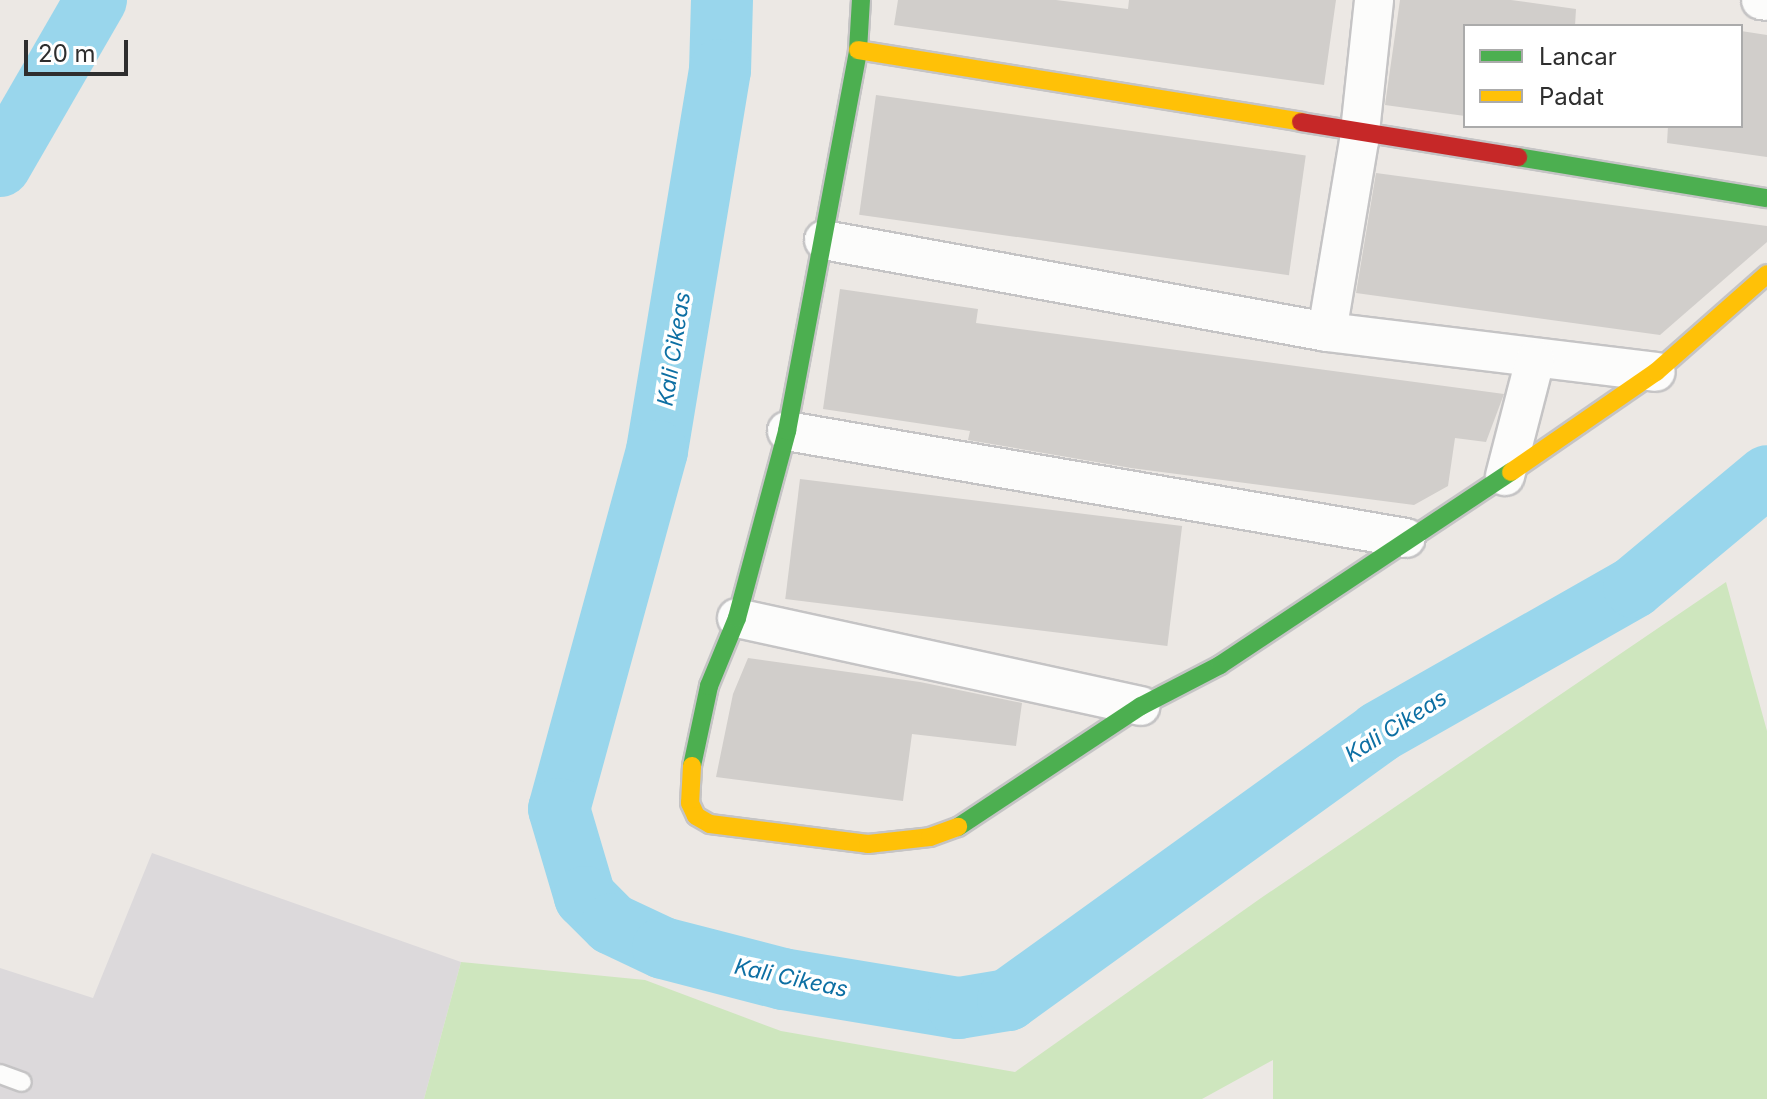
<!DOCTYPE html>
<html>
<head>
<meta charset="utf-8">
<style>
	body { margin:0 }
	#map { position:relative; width:1767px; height:1099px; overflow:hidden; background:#ece8e4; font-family:Inter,sans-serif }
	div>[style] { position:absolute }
	.industrial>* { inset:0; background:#dcd9db }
	.green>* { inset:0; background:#cee6be }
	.river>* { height:62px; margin:-31px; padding:0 31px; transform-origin:31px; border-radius:31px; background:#99d6ec }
	.building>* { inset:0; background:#d1cecb; transform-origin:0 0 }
	.roads { filter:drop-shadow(2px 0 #c5c4c5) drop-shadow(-2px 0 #c5c4c5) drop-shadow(0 2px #c5c4c5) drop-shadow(0 -2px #c5c4c5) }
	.lane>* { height:18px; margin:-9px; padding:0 9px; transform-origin:9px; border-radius:9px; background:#fcfcfb }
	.street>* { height:38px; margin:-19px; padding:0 19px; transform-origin:19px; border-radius:19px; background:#fcfcfb }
	.fast>* { height:18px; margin:-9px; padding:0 9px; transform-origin:9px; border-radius:9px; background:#4caf50 }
	.slow>* { height:18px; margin:-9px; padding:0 9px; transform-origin:9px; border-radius:9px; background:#ffc107 }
	.jam>* { height:18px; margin:-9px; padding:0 9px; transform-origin:9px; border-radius:9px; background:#c62828 }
	span { translate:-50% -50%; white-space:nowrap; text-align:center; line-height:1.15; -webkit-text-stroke:7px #fff; paint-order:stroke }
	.water-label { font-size:22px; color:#0d6fa3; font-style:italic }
	.legend { position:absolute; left:1463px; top:24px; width:280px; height:104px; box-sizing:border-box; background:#fff; border:2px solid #ababab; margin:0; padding:10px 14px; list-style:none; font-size:24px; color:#2e2e2e }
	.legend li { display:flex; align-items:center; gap:16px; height:40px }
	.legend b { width:40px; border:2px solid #ababab }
	.scale { position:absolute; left:24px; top:40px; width:104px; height:36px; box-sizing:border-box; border:4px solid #2e2e2e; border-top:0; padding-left:10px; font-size:24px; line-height:28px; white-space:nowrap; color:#2e2e2e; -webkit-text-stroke:6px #fff; paint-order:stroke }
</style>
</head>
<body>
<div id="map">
	<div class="industrial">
		<i style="clip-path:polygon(152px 853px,461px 962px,424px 1099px,0 1099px,0 968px,93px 998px)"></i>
	</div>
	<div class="green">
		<i style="clip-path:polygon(1726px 582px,1767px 731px,1767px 1099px,1273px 1099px,1273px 1060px,1202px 1099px,424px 1099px,461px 962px,645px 980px,781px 1031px,1015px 1072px,1261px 898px)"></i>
	</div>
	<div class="river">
		<i style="left:722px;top:0;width:70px;rotate:91.6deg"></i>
		<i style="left:720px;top:70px;width:386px;rotate:99.4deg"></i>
		<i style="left:657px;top:451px;width:371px;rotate:105.3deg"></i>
		<i style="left:559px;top:809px;width:92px;rotate:73.5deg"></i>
		<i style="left:585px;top:897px;width:38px;rotate:45deg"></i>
		<i style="left:612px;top:924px;width:56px;rotate:25.2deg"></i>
		<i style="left:663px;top:948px;width:124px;rotate:14.5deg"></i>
		<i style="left:783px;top:979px;width:178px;rotate:9.4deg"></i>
		<i style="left:959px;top:1008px;width:50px;rotate:-9.3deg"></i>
		<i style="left:1008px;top:1000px;width:458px;rotate:-35.8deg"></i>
		<i style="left:1379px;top:732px;width:293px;rotate:-29.6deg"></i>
		<i style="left:1634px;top:587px;width:173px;rotate:-39.8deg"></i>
		<i style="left:0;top:166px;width:192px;rotate:-60deg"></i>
	</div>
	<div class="building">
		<i style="clip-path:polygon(898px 0,1056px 0,1128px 9px,1129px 0,1336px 0,1324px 85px,894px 25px)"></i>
		<i style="clip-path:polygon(1400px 0,1511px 0,1576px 9px,1575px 26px,1465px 26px,1465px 116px,1385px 105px)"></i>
		<i style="clip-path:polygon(1741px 31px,1767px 35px,1767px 157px,1667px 143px,1668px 126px,1741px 126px)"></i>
		<i style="left:876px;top:95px;width:434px;height:121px;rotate:8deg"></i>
		<i style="clip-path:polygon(1376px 173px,1767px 226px,1767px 242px,1660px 335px,1356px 293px)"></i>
		<i style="clip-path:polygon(840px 289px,978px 309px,976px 323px,1504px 394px,1486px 442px,1455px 438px,1448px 486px,1414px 505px,1131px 468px,968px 440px,970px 431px,823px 409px)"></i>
		<i style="left:800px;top:479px;width:385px;height:121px;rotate:7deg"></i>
		<i style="clip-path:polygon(748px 658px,920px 682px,1022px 703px,1016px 746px,912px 734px,903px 801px,716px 777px,733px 694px)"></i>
	</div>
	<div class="roads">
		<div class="lane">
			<i style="left:0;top:1074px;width:23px;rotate:20deg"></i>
		</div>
		<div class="street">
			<i style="left:1761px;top:0;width:6px;rotate:9deg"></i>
			<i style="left:824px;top:240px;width:511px;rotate:10.36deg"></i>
			<i style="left:1327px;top:332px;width:331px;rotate:6.9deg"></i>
			<i style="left:1327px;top:332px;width:194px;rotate:-80.5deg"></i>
			<i style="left:1359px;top:141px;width:142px;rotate:-83.9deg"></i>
			<i style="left:787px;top:431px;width:628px;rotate:9.81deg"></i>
			<i style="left:1505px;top:476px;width:120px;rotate:-75.5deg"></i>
			<i style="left:737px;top:618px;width:413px;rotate:12.3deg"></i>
		</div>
		<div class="fast">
			<i style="left:1518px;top:157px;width:252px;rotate:9.4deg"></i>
			<i style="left:692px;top:766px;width:82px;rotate:-78deg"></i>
			<i style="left:709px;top:686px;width:74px;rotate:-67.6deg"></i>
			<i style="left:737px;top:618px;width:194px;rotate:-75deg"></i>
			<i style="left:787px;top:431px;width:388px;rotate:-79.4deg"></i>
			<i style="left:858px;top:50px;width:50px;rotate:-86.6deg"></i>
			<i style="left:958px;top:827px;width:219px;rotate:-33.5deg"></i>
			<i style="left:1141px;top:706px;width:89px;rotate:-27.4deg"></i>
			<i style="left:1220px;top:665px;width:349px;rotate:-33.6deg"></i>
		</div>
		<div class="slow">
			<i style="left:858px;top:50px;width:449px;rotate:9.2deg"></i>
			<i style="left:1511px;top:472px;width:176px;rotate:-34.6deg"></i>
			<i style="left:1656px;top:372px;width:148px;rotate:-41.4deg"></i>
			<i style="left:692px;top:766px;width:37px;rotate:93deg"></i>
			<i style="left:690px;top:803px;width:14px;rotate:65deg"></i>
			<i style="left:696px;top:816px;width:16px;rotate:30deg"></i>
			<i style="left:710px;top:824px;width:159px;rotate:7.2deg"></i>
			<i style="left:868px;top:844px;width:62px;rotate:-6.4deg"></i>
			<i style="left:930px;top:837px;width:30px;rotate:-20deg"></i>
		</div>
		<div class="jam">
			<i style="left:1301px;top:122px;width:220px;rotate:9.2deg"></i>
		</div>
	</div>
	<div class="water-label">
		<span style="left:674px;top:349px;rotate:-81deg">Kali Cikeas</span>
		<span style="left:1396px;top:726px;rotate:-32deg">Kali Cikeas</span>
		<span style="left:791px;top:978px;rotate:12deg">Kali Cikeas</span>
	</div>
	<ul class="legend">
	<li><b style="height:10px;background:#4caf50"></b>Lancar</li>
	<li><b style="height:10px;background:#ffc107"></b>Padat</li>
	</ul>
	<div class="scale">20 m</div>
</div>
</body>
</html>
